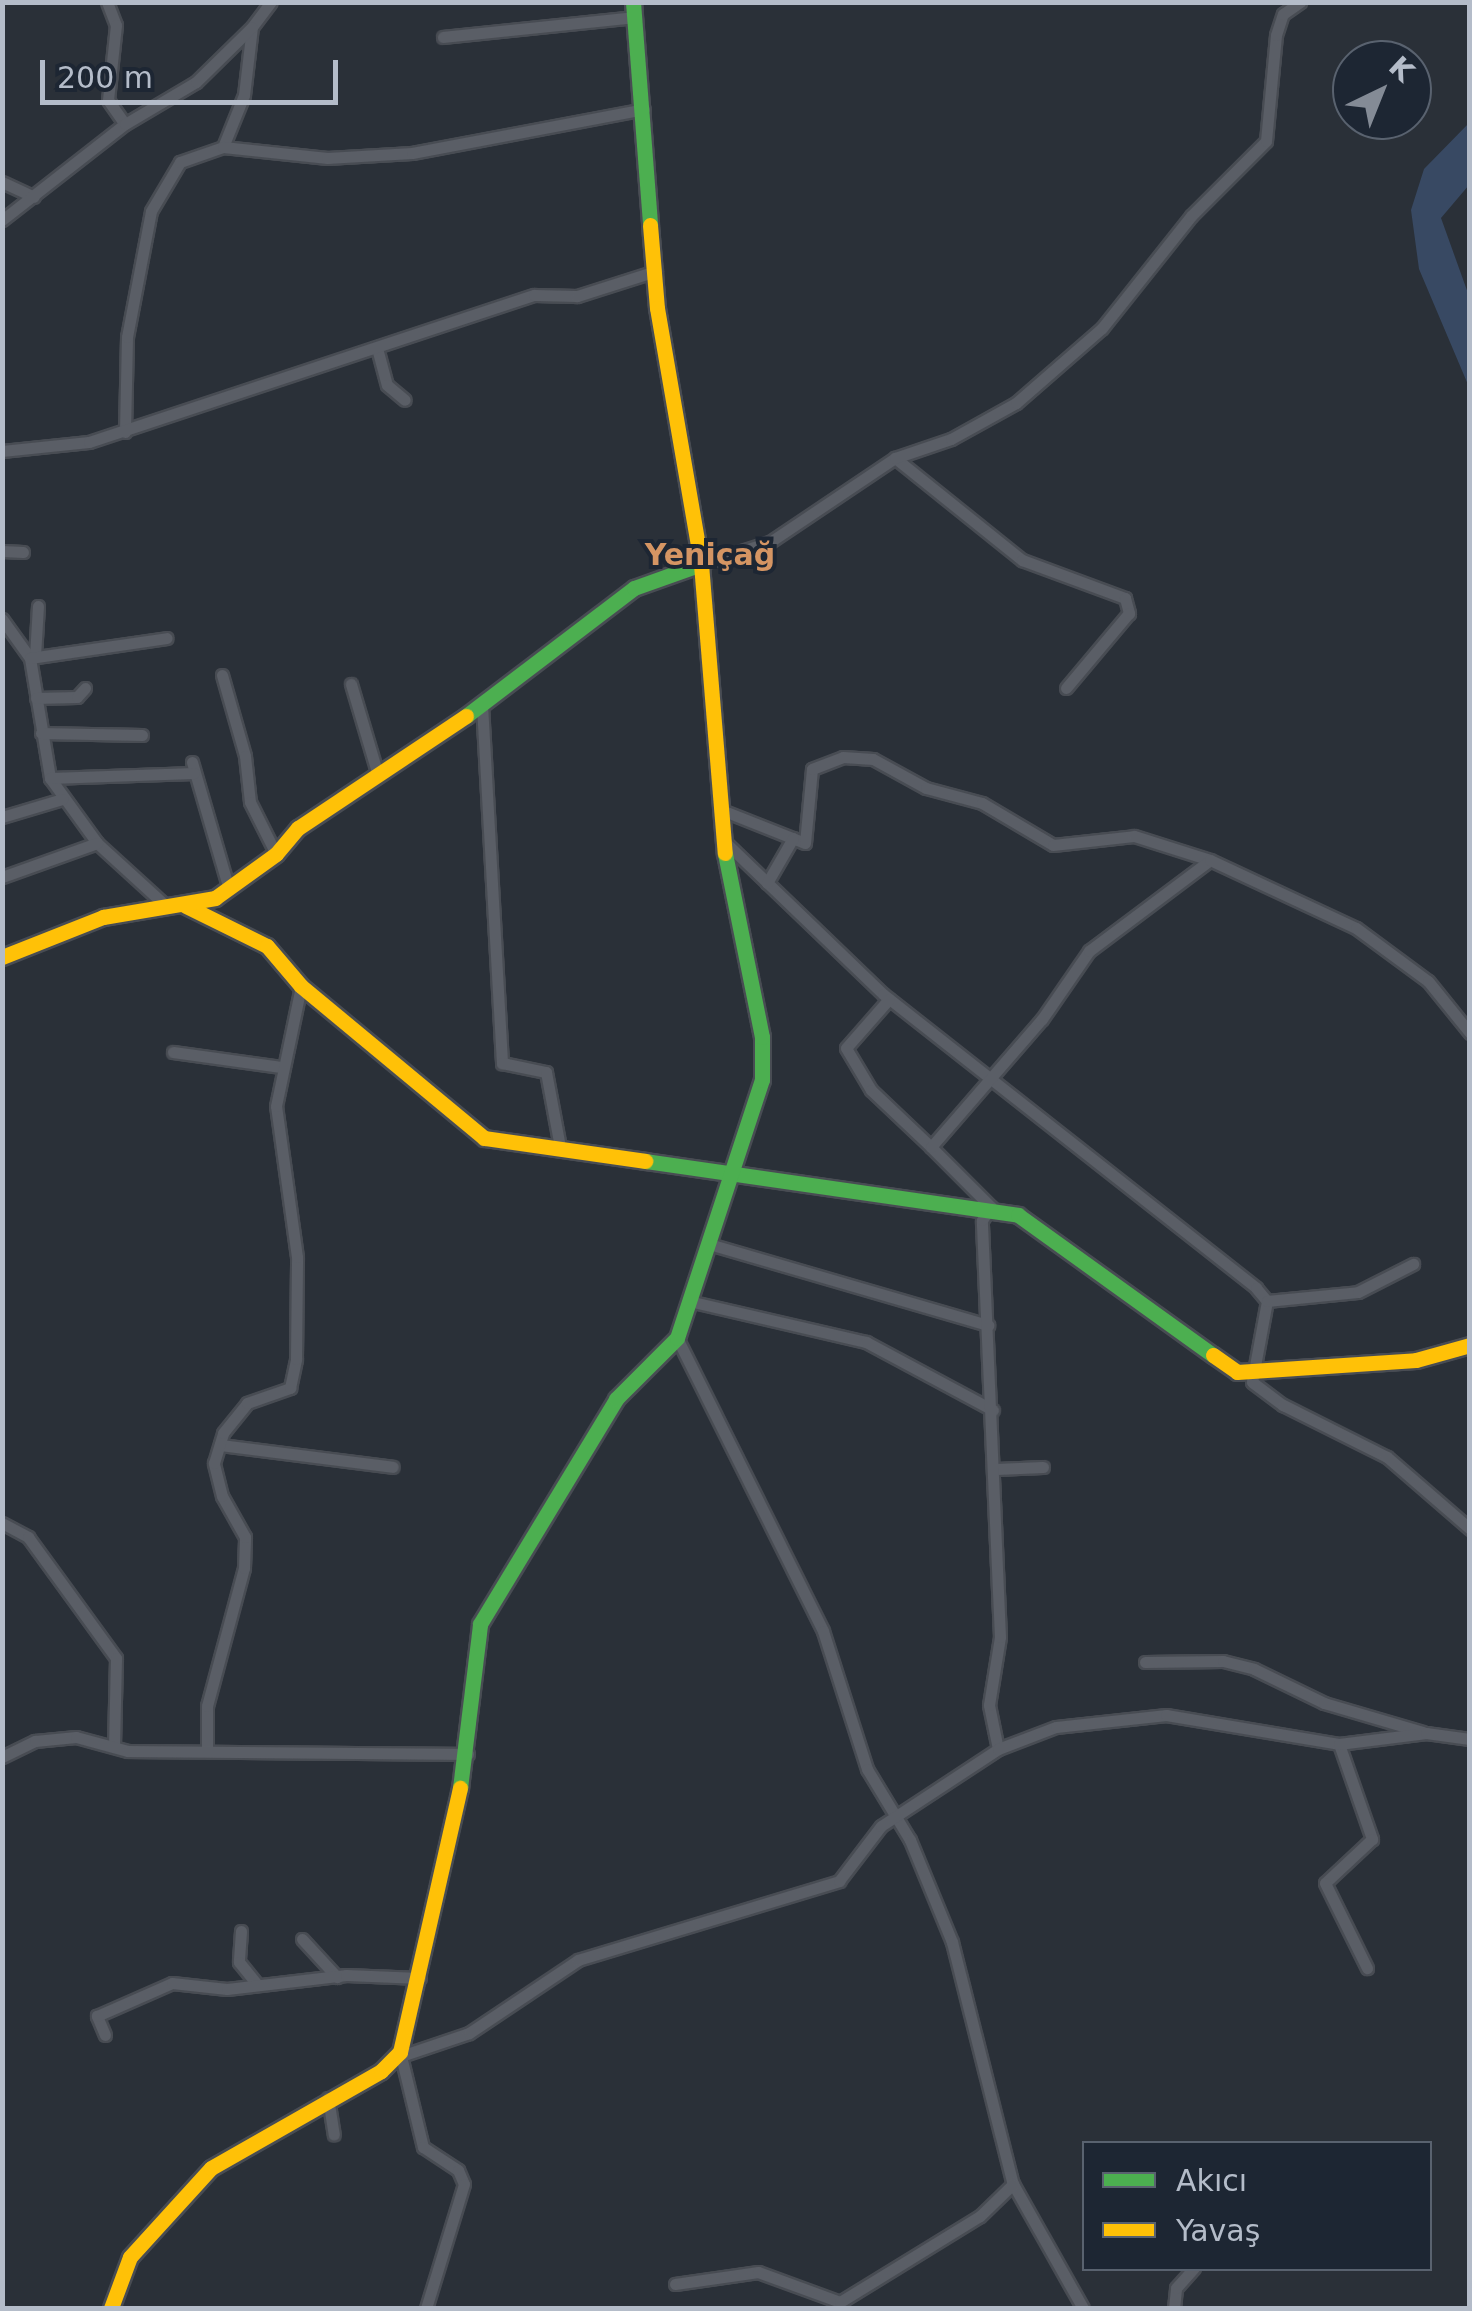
<!DOCTYPE html>
<html>
<head>
<meta charset="utf-8">
<style>
	body { margin:0 }
	#map { position:relative; width:1472px; height:2311px; overflow:hidden; background:#2a3038; font-family:"DejaVu Sans",sans-serif }
	div>[style] { position:absolute }
	.water>* { inset:0; background:#384963 }
	.roads { filter:drop-shadow(2px 0 #484c53) drop-shadow(-2px 0 #484c53) drop-shadow(0 2px #484c53) drop-shadow(0 -2px #484c53) }
	.street>* { height:11px; margin:-5.5px; padding:0 5.5px; transform-origin:5.5px; border-radius:5.5px; background:#5a5e66 }
	.fast>* { height:15px; margin:-7.5px; padding:0 7.5px; transform-origin:7.5px; border-radius:7.5px; background:#4caf50 }
	.slow>* { height:15px; margin:-7.5px; padding:0 7.5px; transform-origin:7.5px; border-radius:7.5px; background:#ffc107 }
	span { translate:-50% -50%; white-space:nowrap; text-align:center; line-height:1.15; -webkit-text-stroke:8px #1d2633; paint-order:stroke }
	.quarter-label { font-size:30px; color:#d59563; font-weight:700 }
	.frame { position:absolute; inset:0; border:5px solid #b4bcc9; pointer-events:none }
	.legend { position:absolute; left:1082px; top:2141px; width:350px; height:130px; box-sizing:border-box; background:#1d2633; border:2px solid #59626f; margin:0; padding:12px 18px; list-style:none; font-size:30px; color:#b4bcc9 }
	.legend li { display:flex; align-items:center; gap:20px; height:50px }
	.legend b { width:50px; border:2px solid #59626f }
	.north { position:absolute; left:1332px; top:40px; width:100px; height:100px; box-sizing:border-box; background:#1d2633; border:2px solid #59626f; border-radius:50%; rotate:43deg; font-size:28px; font-weight:700; line-height:40px; text-align:center; color:#b4bcc9 }
	.north::after { content:''; display:block; margin:auto; width:35px; height:45px; background:#848b96; clip-path:polygon(50% 0,100% 100%,50% 72%,0 100%) }
	.scale { position:absolute; left:40px; top:60px; width:298px; height:45px; box-sizing:border-box; border:5px solid #b4bcc9; border-top:0; padding-left:12px; font-size:30px; line-height:35px; white-space:nowrap; color:#b4bcc9; -webkit-text-stroke:8px #1d2633; paint-order:stroke }
</style>
</head>
<body>
<div id="map">
	<div class="water">
		<i style="clip-path:polygon(1469px 123px,1469px 185px,1441px 218px,1469px 296px,1469px 387px,1419px 269px,1411px 210px,1424px 169px)"></i>
	</div>
	<div class="roads">
		<div class="street">
			<i style="left:107px;top:2px;width:25px;rotate:69deg"></i>
			<i style="left:116px;top:25px;width:75px;rotate:96.1deg"></i>
			<i style="left:108px;top:100px;width:29px;rotate:55deg"></i>
			<i style="left:443px;top:37px;width:193px;rotate:-5.9deg"></i>
			<i style="left:223px;top:147px;width:56px;rotate:-68deg"></i>
			<i style="left:244px;top:95px;width:68px;rotate:-83.3deg"></i>
			<i style="left:252px;top:27px;width:31px;rotate:-53deg"></i>
			<i style="left:2px;top:182px;width:35px;rotate:25deg"></i>
			<i style="left:2px;top:220px;width:156px;rotate:-38deg"></i>
			<i style="left:125px;top:124px;width:82px;rotate:-30.6deg"></i>
			<i style="left:196px;top:82px;width:78px;rotate:-44.5deg"></i>
			<i style="left:377px;top:348px;width:38px;rotate:75deg"></i>
			<i style="left:387px;top:385px;width:23px;rotate:40deg"></i>
			<i style="left:125px;top:432px;width:95px;rotate:-88.8deg"></i>
			<i style="left:127px;top:337px;width:128px;rotate:-79.2deg"></i>
			<i style="left:151px;top:211px;width:57px;rotate:-59.4deg"></i>
			<i style="left:180px;top:162px;width:46px;rotate:-19.2deg"></i>
			<i style="left:223px;top:147px;width:105px;rotate:6deg"></i>
			<i style="left:327px;top:158px;width:85px;rotate:-3.4deg"></i>
			<i style="left:412px;top:153px;width:236px;rotate:-10.7deg"></i>
			<i style="left:2px;top:451px;width:87px;rotate:-5.9deg"></i>
			<i style="left:89px;top:442px;width:469px;rotate:-18.3deg"></i>
			<i style="left:534px;top:295px;width:43px;rotate:1.3deg"></i>
			<i style="left:577px;top:296px;width:83px;rotate:-17.6deg"></i>
			<i style="left:895px;top:458px;width:163px;rotate:38.8deg"></i>
			<i style="left:1022px;top:560px;width:110px;rotate:20.3deg"></i>
			<i style="left:1125px;top:598px;width:16px;rotate:75deg"></i>
			<i style="left:1129px;top:613px;width:98px;rotate:130deg"></i>
			<i style="left:2px;top:551px;width:21px;rotate:3deg"></i>
			<i style="left:701px;top:564px;width:72px;rotate:-17.7deg"></i>
			<i style="left:770px;top:542px;width:151px;rotate:-33.9deg"></i>
			<i style="left:895px;top:458px;width:59px;rotate:-18.7deg"></i>
			<i style="left:951px;top:439px;width:74px;rotate:-29deg"></i>
			<i style="left:1016px;top:403px;width:114px;rotate:-41.1deg"></i>
			<i style="left:1102px;top:328px;width:143px;rotate:-51.5deg"></i>
			<i style="left:1191px;top:216px;width:106px;rotate:-45deg"></i>
			<i style="left:1266px;top:141px;width:106px;rotate:-84.6deg"></i>
			<i style="left:1276px;top:35px;width:22px;rotate:-72deg"></i>
			<i style="left:1283px;top:14px;width:21px;rotate:-35deg"></i>
			<i style="left:2px;top:619px;width:48px;rotate:54.3deg"></i>
			<i style="left:30px;top:658px;width:122px;rotate:80.5deg"></i>
			<i style="left:50px;top:778px;width:80px;rotate:54.1deg"></i>
			<i style="left:97px;top:843px;width:93px;rotate:42.4deg"></i>
			<i style="left:35px;top:656px;width:50px;rotate:-86.6deg"></i>
			<i style="left:30px;top:658px;width:138px;rotate:-8.3deg"></i>
			<i style="left:222px;top:675px;width:84px;rotate:74.1deg"></i>
			<i style="left:245px;top:756px;width:46px;rotate:83.8deg"></i>
			<i style="left:250px;top:802px;width:58px;rotate:63.4deg"></i>
			<i style="left:351px;top:684px;width:95px;rotate:73.5deg"></i>
			<i style="left:36px;top:698px;width:41px;rotate:-1.4deg"></i>
			<i style="left:77px;top:697px;width:12px;rotate:-48deg"></i>
			<i style="left:482px;top:705px;width:359px;rotate:86.8deg"></i>
			<i style="left:502px;top:1063px;width:45px;rotate:11.6deg"></i>
			<i style="left:546px;top:1072px;width:76px;rotate:79.4deg"></i>
			<i style="left:41px;top:733px;width:101px;rotate:1.1deg"></i>
			<i style="left:192px;top:762px;width:132px;rotate:73.8deg"></i>
			<i style="left:50px;top:778px;width:144px;rotate:-2deg"></i>
			<i style="left:719px;top:809px;width:92px;rotate:21.6deg"></i>
			<i style="left:805px;top:843px;width:74px;rotate:-84.6deg"></i>
			<i style="left:812px;top:769px;width:33px;rotate:-21deg"></i>
			<i style="left:843px;top:757px;width:30px;rotate:4deg"></i>
			<i style="left:873px;top:759px;width:60px;rotate:28.7deg"></i>
			<i style="left:926px;top:788px;width:58px;rotate:15deg"></i>
			<i style="left:982px;top:803px;width:82px;rotate:30.6deg"></i>
			<i style="left:1053px;top:845px;width:81px;rotate:-6.3deg"></i>
			<i style="left:1134px;top:836px;width:80px;rotate:17.5deg"></i>
			<i style="left:2px;top:817px;width:63px;rotate:-16.7deg"></i>
			<i style="left:726px;top:843px;width:218px;rotate:43.9deg"></i>
			<i style="left:883px;top:994px;width:475px;rotate:38.2deg"></i>
			<i style="left:1256px;top:1288px;width:17px;rotate:50deg"></i>
			<i style="left:1267px;top:1301px;width:82px;rotate:100.5deg"></i>
			<i style="left:1252px;top:1382px;width:39px;rotate:37deg"></i>
			<i style="left:1283px;top:1405px;width:116px;rotate:26.6deg"></i>
			<i style="left:1387px;top:1457px;width:110px;rotate:40.9deg"></i>
			<i style="left:2px;top:877px;width:101px;rotate:-19.7deg"></i>
			<i style="left:767px;top:883px;width:52px;rotate:-60deg"></i>
			<i style="left:889px;top:999px;width:65px;rotate:131.3deg"></i>
			<i style="left:846px;top:1048px;width:49px;rotate:59.2deg"></i>
			<i style="left:871px;top:1090px;width:83px;rotate:43.5deg"></i>
			<i style="left:173px;top:1052px;width:109px;rotate:7.9deg"></i>
			<i style="left:709px;top:1244px;width:291px;rotate:16.2deg"></i>
			<i style="left:1267px;top:1301px;width:91px;rotate:-5.6deg"></i>
			<i style="left:1358px;top:1292px;width:62px;rotate:-27deg"></i>
			<i style="left:693px;top:1302px;width:178px;rotate:13deg"></i>
			<i style="left:866px;top:1342px;width:144px;rotate:28.2deg"></i>
			<i style="left:677px;top:1338px;width:327px;rotate:63.5deg"></i>
			<i style="left:823px;top:1631px;width:145px;rotate:72.3deg"></i>
			<i style="left:867px;top:1769px;width:83px;rotate:58.8deg"></i>
			<i style="left:910px;top:1840px;width:110px;rotate:67.6deg"></i>
			<i style="left:952px;top:1942px;width:250px;rotate:75.9deg"></i>
			<i style="left:1013px;top:2184px;width:142px;rotate:60.6deg"></i>
			<i style="left:220px;top:1445px;width:174px;rotate:7.2deg"></i>
			<i style="left:996px;top:1469px;width:47px;rotate:-2.4deg"></i>
			<i style="left:2px;top:1523px;width:30px;rotate:28deg"></i>
			<i style="left:28px;top:1537px;width:150px;rotate:54deg"></i>
			<i style="left:116px;top:1658px;width:89px;rotate:91.3deg"></i>
			<i style="left:1145px;top:1662px;width:78px;rotate:-0.7deg"></i>
			<i style="left:1223px;top:1661px;width:32px;rotate:14deg"></i>
			<i style="left:1254px;top:1669px;width:78px;rotate:25.9deg"></i>
			<i style="left:1324px;top:1703px;width:103px;rotate:16.3deg"></i>
			<i style="left:1339px;top:1744px;width:101px;rotate:70.8deg"></i>
			<i style="left:1372px;top:1839px;width:64px;rotate:136.9deg"></i>
			<i style="left:1325px;top:1883px;width:95px;rotate:63.7deg"></i>
			<i style="left:998px;top:1749px;width:45px;rotate:-101.6deg"></i>
			<i style="left:989px;top:1705px;width:69px;rotate:-80.8deg"></i>
			<i style="left:1000px;top:1637px;width:417px;rotate:-92.5deg"></i>
			<i style="left:982px;top:1220px;width:16px;rotate:-55deg"></i>
			<i style="left:991px;top:1207px;width:85px;rotate:-135deg"></i>
			<i style="left:931px;top:1147px;width:169px;rotate:-49.1deg"></i>
			<i style="left:1042px;top:1019px;width:83px;rotate:-55.3deg"></i>
			<i style="left:1089px;top:951px;width:151px;rotate:-36.9deg"></i>
			<i style="left:1210px;top:860px;width:161px;rotate:25deg"></i>
			<i style="left:1356px;top:928px;width:89px;rotate:36.4deg"></i>
			<i style="left:1428px;top:981px;width:67px;rotate:51.1deg"></i>
			<i style="left:207px;top:1751px;width:45px;rotate:-90deg"></i>
			<i style="left:207px;top:1706px;width:143px;rotate:-75deg"></i>
			<i style="left:244px;top:1568px;width:31px;rotate:-88deg"></i>
			<i style="left:245px;top:1537px;width:47px;rotate:-119.3deg"></i>
			<i style="left:222px;top:1496px;width:34px;rotate:-104deg"></i>
			<i style="left:214px;top:1463px;width:31px;rotate:-73deg"></i>
			<i style="left:223px;top:1433px;width:38px;rotate:-51deg"></i>
			<i style="left:247px;top:1403px;width:46px;rotate:-19.2deg"></i>
			<i style="left:290px;top:1388px;width:30px;rotate:-78deg"></i>
			<i style="left:296px;top:1359px;width:102px;rotate:-89.4deg"></i>
			<i style="left:297px;top:1257px;width:152px;rotate:-97.9deg"></i>
			<i style="left:276px;top:1106px;width:123px;rotate:-78.2deg"></i>
			<i style="left:2px;top:1757px;width:37px;rotate:-26deg"></i>
			<i style="left:35px;top:1741px;width:41px;rotate:-5.6deg"></i>
			<i style="left:76px;top:1737px;width:54px;rotate:15.1deg"></i>
			<i style="left:128px;top:1751px;width:340px;rotate:0.5deg"></i>
			<i style="left:241px;top:1931px;width:31px;rotate:94deg"></i>
			<i style="left:239px;top:1962px;width:28px;rotate:51deg"></i>
			<i style="left:302px;top:1939px;width:52px;rotate:47.4deg"></i>
			<i style="left:105px;top:2035px;width:21px;rotate:-113deg"></i>
			<i style="left:97px;top:2016px;width:82px;rotate:-23.7deg"></i>
			<i style="left:172px;top:1983px;width:55px;rotate:6.2deg"></i>
			<i style="left:227px;top:1989px;width:120px;rotate:-6.7deg"></i>
			<i style="left:346px;top:1975px;width:74px;rotate:2.3deg"></i>
			<i style="left:400px;top:2052px;width:98px;rotate:76.4deg"></i>
			<i style="left:423px;top:2147px;width:42px;rotate:33.3deg"></i>
			<i style="left:458px;top:2170px;width:15px;rotate:67deg"></i>
			<i style="left:464px;top:2184px;width:130px;rotate:107deg"></i>
			<i style="left:401px;top:2056px;width:72px;rotate:-18.7deg"></i>
			<i style="left:469px;top:2033px;width:131px;rotate:-33.8deg"></i>
			<i style="left:578px;top:1960px;width:273px;rotate:-16.8deg"></i>
			<i style="left:839px;top:1881px;width:69px;rotate:-52.6deg"></i>
			<i style="left:881px;top:1826px;width:140px;rotate:-33.3deg"></i>
			<i style="left:998px;top:1749px;width:62px;rotate:-20.8deg"></i>
			<i style="left:1056px;top:1727px;width:111px;rotate:-6.2deg"></i>
			<i style="left:1166px;top:1715px;width:175px;rotate:9.5deg"></i>
			<i style="left:1339px;top:1744px;width:88px;rotate:-7.2deg"></i>
			<i style="left:1426px;top:1733px;width:44px;rotate:7.8deg"></i>
			<i style="left:328px;top:2098px;width:37px;rotate:81deg"></i>
			<i style="left:675px;top:2284px;width:84px;rotate:-8.2deg"></i>
			<i style="left:758px;top:2272px;width:87px;rotate:20.1deg"></i>
			<i style="left:840px;top:2302px;width:164px;rotate:-31.6deg"></i>
			<i style="left:980px;top:2216px;width:46px;rotate:-44.1deg"></i>
			<i style="left:1174px;top:2308px;width:20px;rotate:-84deg"></i>
			<i style="left:1176px;top:2288px;width:27px;rotate:-48deg"></i>
		</div>
		<div class="fast">
			<i style="left:633px;top:2px;width:224px;rotate:85.6deg"></i>
			<i style="left:466px;top:716px;width:211px;rotate:-37.3deg"></i>
			<i style="left:634px;top:588px;width:71px;rotate:-19.7deg"></i>
			<i style="left:645px;top:1161px;width:377px;rotate:8.2deg"></i>
			<i style="left:1018px;top:1215px;width:240px;rotate:35.7deg"></i>
			<i style="left:460px;top:1788px;width:165px;rotate:-83deg"></i>
			<i style="left:480px;top:1624px;width:263px;rotate:-58.8deg"></i>
			<i style="left:616px;top:1399px;width:86px;rotate:-45deg"></i>
			<i style="left:677px;top:1338px;width:272px;rotate:-71.8deg"></i>
			<i style="left:762px;top:1080px;width:43px;rotate:-90deg"></i>
			<i style="left:762px;top:1037px;width:188px;rotate:-101.4deg"></i>
		</div>
		<div class="slow">
			<i style="left:650px;top:225px;width:83px;rotate:85.2deg"></i>
			<i style="left:657px;top:308px;width:260px;rotate:80.2deg"></i>
			<i style="left:701px;top:564px;width:290px;rotate:85.3deg"></i>
			<i style="left:186px;top:906px;width:90px;rotate:26.3deg"></i>
			<i style="left:267px;top:946px;width:52px;rotate:49.6deg"></i>
			<i style="left:301px;top:986px;width:238px;rotate:39.7deg"></i>
			<i style="left:484px;top:1138px;width:163px;rotate:8.1deg"></i>
			<i style="left:2px;top:957px;width:109px;rotate:-21.6deg"></i>
			<i style="left:103px;top:917px;width:114px;rotate:-9.6deg"></i>
			<i style="left:215px;top:898px;width:75px;rotate:-35.8deg"></i>
			<i style="left:276px;top:854px;width:34px;rotate:-50deg"></i>
			<i style="left:298px;top:828px;width:202px;rotate:-33.7deg"></i>
			<i style="left:1213px;top:1355px;width:29px;rotate:35deg"></i>
			<i style="left:1237px;top:1372px;width:179px;rotate:-3.8deg"></i>
			<i style="left:1416px;top:1360px;width:56px;rotate:-15.5deg"></i>
			<i style="left:111px;top:2308px;width:54px;rotate:-69.6deg"></i>
			<i style="left:130px;top:2257px;width:120px;rotate:-47.7deg"></i>
			<i style="left:211px;top:2168px;width:196px;rotate:-29.7deg"></i>
			<i style="left:381px;top:2071px;width:27px;rotate:-45deg"></i>
			<i style="left:400px;top:2052px;width:271px;rotate:-77.2deg"></i>
		</div>
	</div>
	<div class="quarter-label">
		<span style="left:710px;top:555px">Yeniçağ</span>
	</div>
	<div class="frame"></div>
	<ul class="legend">
	<li><b style="height:12px;background:#4caf50"></b>Akıcı</li>
	<li><b style="height:12px;background:#ffc107"></b>Yavaş</li>
	</ul>
	<div class="north">K</div>
	<div class="scale">200 m</div>
</div>
</body>
</html>
